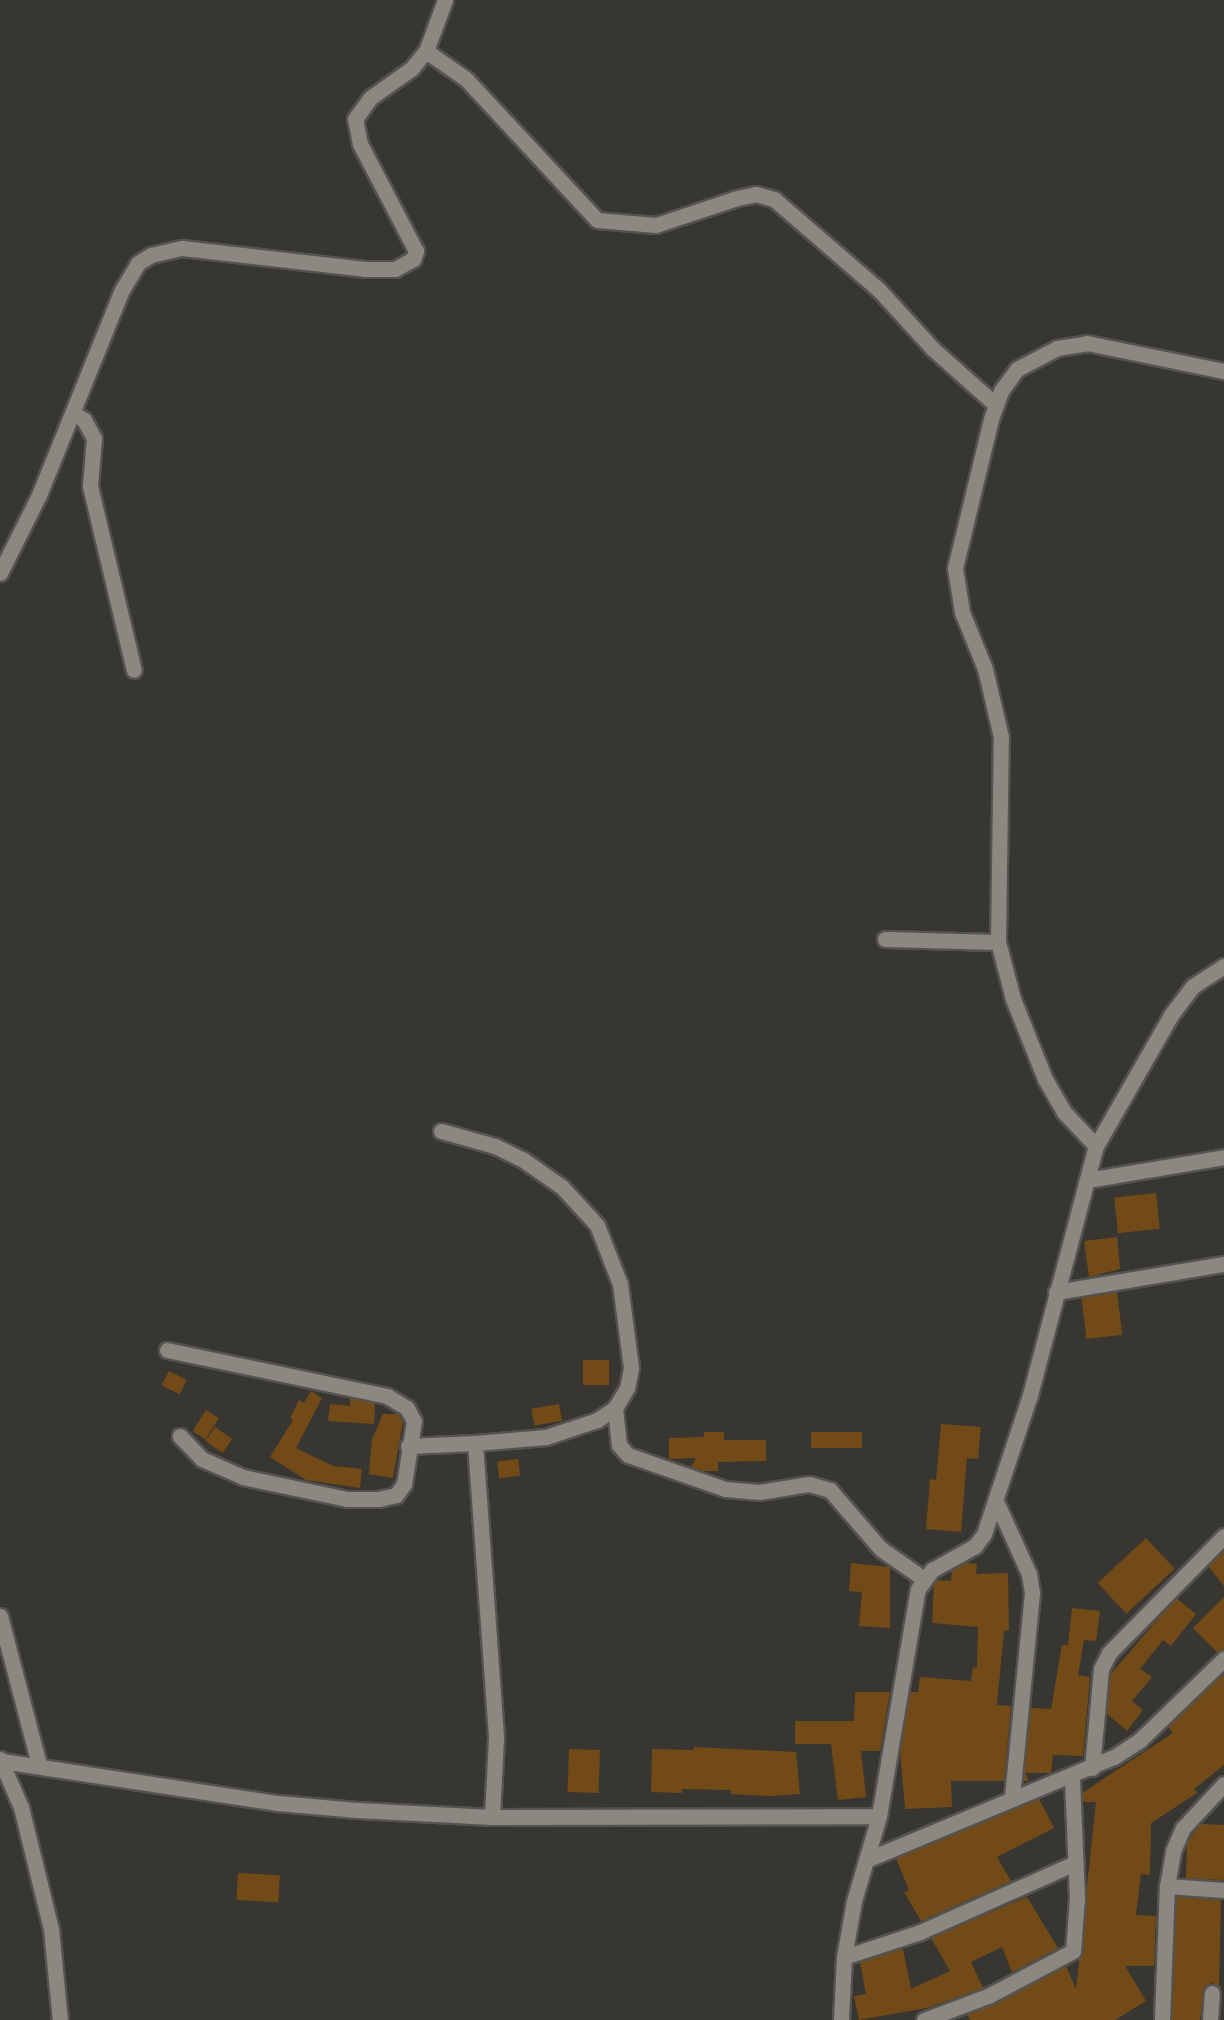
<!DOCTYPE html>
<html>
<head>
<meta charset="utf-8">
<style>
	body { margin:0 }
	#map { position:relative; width:1224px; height:2020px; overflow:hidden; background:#383630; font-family:Ubuntu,sans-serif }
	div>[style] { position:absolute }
	.building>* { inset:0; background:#724a18; transform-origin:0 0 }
	.roads { filter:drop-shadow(2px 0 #55534f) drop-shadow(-2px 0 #55534f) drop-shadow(0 2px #55534f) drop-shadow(0 -2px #55534f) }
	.street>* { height:15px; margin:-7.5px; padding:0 7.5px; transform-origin:7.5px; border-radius:7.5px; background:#8b8882 }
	span { translate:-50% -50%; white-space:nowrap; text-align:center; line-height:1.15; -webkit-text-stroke:4.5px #383630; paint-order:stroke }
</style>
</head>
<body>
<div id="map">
	<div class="building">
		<i style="left:1156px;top:1193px;width:36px;height:42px;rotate:84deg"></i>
		<i style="clip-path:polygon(1117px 1237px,1120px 1269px,1089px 1277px,1084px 1241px)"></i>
		<i style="left:1117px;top:1292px;width:43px;height:36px;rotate:83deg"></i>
		<i style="left:609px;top:1360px;width:25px;height:26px;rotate:90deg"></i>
		<i style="left:169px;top:1371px;width:20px;height:16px;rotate:27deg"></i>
		<i style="clip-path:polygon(311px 1391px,322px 1398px,296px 1448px,333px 1466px,362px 1469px,360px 1488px,306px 1480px,270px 1457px,293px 1420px,290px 1418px,299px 1400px,304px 1403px)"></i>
		<i style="clip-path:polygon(350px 1398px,375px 1403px,374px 1424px,328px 1421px,330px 1404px,350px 1406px)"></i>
		<i style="left:559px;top:1404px;width:17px;height:28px;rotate:80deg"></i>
		<i style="left:206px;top:1410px;width:15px;height:25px;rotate:32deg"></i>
		<i style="clip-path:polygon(383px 1414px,398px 1414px,403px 1422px,393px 1478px,369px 1474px,372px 1439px)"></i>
		<i style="clip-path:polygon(941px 1424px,981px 1427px,978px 1459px,967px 1458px,961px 1532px,926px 1529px,930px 1479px,936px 1480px)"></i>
		<i style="left:215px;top:1427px;width:21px;height:17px;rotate:35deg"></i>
		<i style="clip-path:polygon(704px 1432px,724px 1432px,724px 1440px,766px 1440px,766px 1461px,718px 1462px,718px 1471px,703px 1471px,691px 1467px,696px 1458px,669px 1459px,669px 1438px,704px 1437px)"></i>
		<i style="left:811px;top:1432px;width:51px;height:16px"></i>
		<i style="left:518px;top:1459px;width:17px;height:21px;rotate:83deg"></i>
		<i style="left:1146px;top:1538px;width:42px;height:66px;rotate:47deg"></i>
		<i style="clip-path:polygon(1224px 1550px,1224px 1586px,1208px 1566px)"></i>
		<i style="clip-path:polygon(851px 1563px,890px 1567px,890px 1628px,859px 1626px,862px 1592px,849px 1591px)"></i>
		<i style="clip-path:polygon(964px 1563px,977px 1564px,976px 1574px,1008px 1573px,1009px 1630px,1004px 1631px,997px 1705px,1011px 1706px,1004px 1781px,951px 1781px,952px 1807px,905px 1809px,900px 1751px,910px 1692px,918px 1692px,920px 1677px,971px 1681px,973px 1667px,977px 1668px,978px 1627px,932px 1623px,934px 1583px,937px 1580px,951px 1581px,952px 1570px)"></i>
		<i style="clip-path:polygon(1224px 1597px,1224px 1650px,1217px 1652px,1193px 1628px)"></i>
		<i style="clip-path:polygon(1176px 1598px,1196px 1614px,1171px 1646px,1163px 1640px,1140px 1669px,1152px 1677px,1132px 1701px,1143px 1710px,1127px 1731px,1107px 1714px,1110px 1675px)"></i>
		<i style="clip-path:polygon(1072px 1608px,1100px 1611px,1096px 1641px,1084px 1640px,1078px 1675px,1090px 1677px,1083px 1756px,1053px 1755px,1051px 1773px,1025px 1773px,1029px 1781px,1023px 1781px,1031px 1708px,1051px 1709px,1062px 1645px,1068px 1645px)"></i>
		<i style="clip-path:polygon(1224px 1673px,1224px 1765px,1194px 1789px,1197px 1793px,1151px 1823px,1150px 1875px,1141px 1874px,1136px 1915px,1156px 1916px,1154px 1966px,1125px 1966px,1146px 2001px,1115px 2020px,970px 2020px,967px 2014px,1066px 1966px,1076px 1989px,1096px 1802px,1083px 1802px,1082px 1793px,1173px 1733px,1168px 1727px)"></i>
		<i style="clip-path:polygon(855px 1692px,890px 1692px,880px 1751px,861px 1751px,866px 1797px,838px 1800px,831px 1744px,795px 1744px,795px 1721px,854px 1721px)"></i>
		<i style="clip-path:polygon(694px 1747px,796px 1752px,800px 1794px,771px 1796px,731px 1794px,731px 1790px,682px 1789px,682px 1793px,651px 1792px,652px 1749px,694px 1750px)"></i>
		<i style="left:569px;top:1749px;width:31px;height:43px;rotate:2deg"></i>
		<i style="clip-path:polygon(1039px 1799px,1054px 1828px,997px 1857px,1011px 1881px,921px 1921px,904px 1892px,909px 1890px,896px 1858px)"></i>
		<i style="clip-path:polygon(1200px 1824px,1224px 1825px,1224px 1880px,1186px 1878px,1187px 1843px)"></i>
		<i style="left:238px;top:1873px;width:42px;height:27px;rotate:3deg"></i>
		<i style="clip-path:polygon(1027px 1897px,1058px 1948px,1012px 1972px,1002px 1947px,971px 1962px,983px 1988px,927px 2008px,859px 2020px,854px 1996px,866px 1994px,860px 1962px,903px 1949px,911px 1989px,950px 1971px,931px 1938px)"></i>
		<i style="clip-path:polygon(1176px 1897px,1221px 1900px,1219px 1986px,1212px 1983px,1204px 1988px,1200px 2020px,1172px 2020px)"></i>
	</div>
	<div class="roads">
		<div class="street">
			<i style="left:426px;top:51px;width:49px;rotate:35deg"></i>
			<i style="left:466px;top:79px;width:192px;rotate:47.1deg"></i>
			<i style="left:597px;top:220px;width:59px;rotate:4.8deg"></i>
			<i style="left:656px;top:225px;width:85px;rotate:-18.4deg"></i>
			<i style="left:737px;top:198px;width:19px;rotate:-12deg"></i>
			<i style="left:756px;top:194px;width:19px;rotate:16deg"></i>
			<i style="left:774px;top:199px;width:139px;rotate:40.9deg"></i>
			<i style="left:879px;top:290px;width:80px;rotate:47.5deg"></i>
			<i style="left:933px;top:349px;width:84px;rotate:41.6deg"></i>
			<i style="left:73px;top:413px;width:13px;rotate:32deg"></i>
			<i style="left:84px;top:420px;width:21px;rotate:61deg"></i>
			<i style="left:94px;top:438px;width:48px;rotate:94.8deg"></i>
			<i style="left:90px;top:486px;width:189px;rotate:76.6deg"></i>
			<i style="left:0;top:573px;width:87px;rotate:-63.4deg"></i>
			<i style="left:39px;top:495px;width:221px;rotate:-68deg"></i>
			<i style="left:122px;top:290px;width:31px;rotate:-59deg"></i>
			<i style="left:138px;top:263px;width:15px;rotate:-32deg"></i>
			<i style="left:151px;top:255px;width:32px;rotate:-13deg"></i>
			<i style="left:182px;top:248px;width:184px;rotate:6.5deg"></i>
			<i style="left:365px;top:269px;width:30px"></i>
			<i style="left:395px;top:269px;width:21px;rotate:-29deg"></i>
			<i style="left:413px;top:259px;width:9px;rotate:-69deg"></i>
			<i style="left:416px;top:251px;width:121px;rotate:-117.6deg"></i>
			<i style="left:360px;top:144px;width:25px;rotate:-101deg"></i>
			<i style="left:355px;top:119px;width:26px;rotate:-54deg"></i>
			<i style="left:370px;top:98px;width:52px;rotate:-35.5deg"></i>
			<i style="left:412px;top:68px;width:22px;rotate:-51deg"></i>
			<i style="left:426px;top:51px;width:54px;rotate:-69.6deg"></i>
			<i style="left:885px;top:939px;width:113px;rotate:1.5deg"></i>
			<i style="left:441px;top:1131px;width:56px;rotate:15.5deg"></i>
			<i style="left:495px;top:1146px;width:30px;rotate:26deg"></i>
			<i style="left:522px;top:1159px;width:49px;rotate:35deg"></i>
			<i style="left:562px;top:1187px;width:52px;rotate:47.4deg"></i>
			<i style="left:597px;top:1225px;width:63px;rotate:68.7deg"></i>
			<i style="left:620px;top:1284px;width:85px;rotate:82.5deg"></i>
			<i style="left:631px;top:1368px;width:20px;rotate:101deg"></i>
			<i style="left:627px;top:1388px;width:23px;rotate:121deg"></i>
			<i style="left:615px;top:1408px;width:22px;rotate:146deg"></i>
			<i style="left:597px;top:1420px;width:54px;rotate:161.6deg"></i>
			<i style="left:546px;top:1437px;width:71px;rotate:175.2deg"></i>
			<i style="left:1096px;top:1146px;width:47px;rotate:-133.3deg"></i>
			<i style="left:1064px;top:1112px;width:38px;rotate:-120deg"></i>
			<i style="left:1045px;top:1079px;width:86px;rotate:-111.8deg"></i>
			<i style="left:1013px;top:999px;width:59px;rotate:-104.7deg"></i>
			<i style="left:998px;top:942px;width:205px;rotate:-89.2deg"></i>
			<i style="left:1001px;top:737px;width:70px;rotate:-103.2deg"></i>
			<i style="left:985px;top:669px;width:61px;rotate:-112deg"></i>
			<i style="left:962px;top:612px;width:45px;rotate:-99deg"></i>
			<i style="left:955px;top:568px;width:153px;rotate:-76.4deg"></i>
			<i style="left:991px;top:419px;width:30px;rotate:-70deg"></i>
			<i style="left:1001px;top:391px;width:27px;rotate:-54deg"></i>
			<i style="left:1017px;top:369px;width:45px;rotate:-27.7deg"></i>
			<i style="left:1057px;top:348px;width:30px;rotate:-9deg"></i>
			<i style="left:1087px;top:343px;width:140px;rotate:11.6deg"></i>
			<i style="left:1087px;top:1180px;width:139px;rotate:-9.5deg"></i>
			<i style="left:1056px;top:1292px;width:170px;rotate:-9.5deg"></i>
			<i style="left:167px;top:1350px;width:225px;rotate:11.8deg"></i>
			<i style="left:387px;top:1396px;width:23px;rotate:31deg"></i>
			<i style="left:407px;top:1408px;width:15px;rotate:62deg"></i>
			<i style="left:414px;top:1421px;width:64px;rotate:99deg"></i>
			<i style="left:404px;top:1484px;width:14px;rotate:126deg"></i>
			<i style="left:396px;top:1495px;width:17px;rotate:167deg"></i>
			<i style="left:379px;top:1499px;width:32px;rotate:180deg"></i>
			<i style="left:347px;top:1499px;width:106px;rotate:-168.1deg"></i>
			<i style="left:243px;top:1477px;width:45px;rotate:-156.3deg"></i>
			<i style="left:202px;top:1459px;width:32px;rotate:-134deg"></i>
			<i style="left:615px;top:1408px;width:37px;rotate:84deg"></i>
			<i style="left:619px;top:1445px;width:13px;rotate:48deg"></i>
			<i style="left:628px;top:1455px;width:103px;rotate:19.3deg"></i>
			<i style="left:725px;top:1489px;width:34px;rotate:5deg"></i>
			<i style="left:759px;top:1492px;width:51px;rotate:-9.1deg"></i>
			<i style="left:809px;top:1484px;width:22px;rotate:16deg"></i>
			<i style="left:830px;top:1490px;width:78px;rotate:49.2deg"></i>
			<i style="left:881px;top:1549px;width:52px;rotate:34.9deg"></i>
			<i style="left:408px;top:1446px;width:67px;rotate:-2.6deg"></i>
			<i style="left:475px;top:1443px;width:296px;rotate:85.9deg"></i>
			<i style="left:496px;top:1738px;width:79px;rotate:92.9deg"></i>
			<i style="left:996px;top:1501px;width:80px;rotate:65.7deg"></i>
			<i style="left:1029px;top:1574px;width:19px;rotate:81deg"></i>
			<i style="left:1032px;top:1593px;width:206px;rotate:95.6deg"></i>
			<i style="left:0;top:1616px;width:154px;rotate:75.3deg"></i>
			<i style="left:0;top:1759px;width:52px;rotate:66.4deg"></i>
			<i style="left:21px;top:1807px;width:126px;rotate:76.2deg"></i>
			<i style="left:51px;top:1929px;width:91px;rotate:84.4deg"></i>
			<i style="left:2px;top:1761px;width:279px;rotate:8.7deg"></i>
			<i style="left:278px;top:1803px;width:79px;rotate:5.1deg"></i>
			<i style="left:357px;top:1810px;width:135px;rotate:3deg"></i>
			<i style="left:492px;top:1817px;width:387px;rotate:-0.1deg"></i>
			<i style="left:1092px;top:1768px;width:99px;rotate:-84.8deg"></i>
			<i style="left:1101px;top:1669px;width:18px;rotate:-63deg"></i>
			<i style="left:1109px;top:1653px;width:164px;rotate:-45.5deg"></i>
			<i style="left:866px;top:1860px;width:269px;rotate:-22.6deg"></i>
			<i style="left:1114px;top:1757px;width:31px;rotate:-33deg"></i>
			<i style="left:1140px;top:1740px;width:117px;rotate:-44deg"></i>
			<i style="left:1167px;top:1886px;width:57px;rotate:4deg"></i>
			<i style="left:844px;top:1957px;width:80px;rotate:-18.2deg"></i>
			<i style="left:920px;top:1932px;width:170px;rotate:-24deg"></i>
			<i style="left:841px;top:2020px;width:63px;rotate:-87.3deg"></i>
			<i style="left:844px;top:1957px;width:57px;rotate:-79.9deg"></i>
			<i style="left:854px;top:1901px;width:89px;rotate:-73.6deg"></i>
			<i style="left:879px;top:1816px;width:230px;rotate:-80.3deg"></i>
			<i style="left:918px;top:1589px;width:24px;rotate:-54deg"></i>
			<i style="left:932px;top:1570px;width:49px;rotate:-29.2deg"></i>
			<i style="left:975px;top:1546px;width:15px;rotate:-53deg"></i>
			<i style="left:984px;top:1534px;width:146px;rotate:-71.7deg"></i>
			<i style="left:1030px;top:1395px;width:258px;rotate:-75.2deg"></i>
			<i style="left:1096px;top:1146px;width:151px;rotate:-60.2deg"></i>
			<i style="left:1171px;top:1015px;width:36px;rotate:-53deg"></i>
			<i style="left:1193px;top:986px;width:37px;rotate:-33deg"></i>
			<i style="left:924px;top:2020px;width:68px;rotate:-20.6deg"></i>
			<i style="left:988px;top:1996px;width:96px;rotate:-27.9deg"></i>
			<i style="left:1073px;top:1951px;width:53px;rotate:-85.7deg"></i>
			<i style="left:1077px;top:1898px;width:121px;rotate:-92.4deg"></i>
			<i style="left:1162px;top:2020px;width:134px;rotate:-87.9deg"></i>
			<i style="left:1167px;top:1886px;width:36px;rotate:-80deg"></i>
			<i style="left:1173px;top:1851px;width:25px;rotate:-67deg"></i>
			<i style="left:1183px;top:1828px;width:60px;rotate:-47deg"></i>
			<i style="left:1210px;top:2020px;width:27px;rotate:-86deg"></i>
		</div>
	</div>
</div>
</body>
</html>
